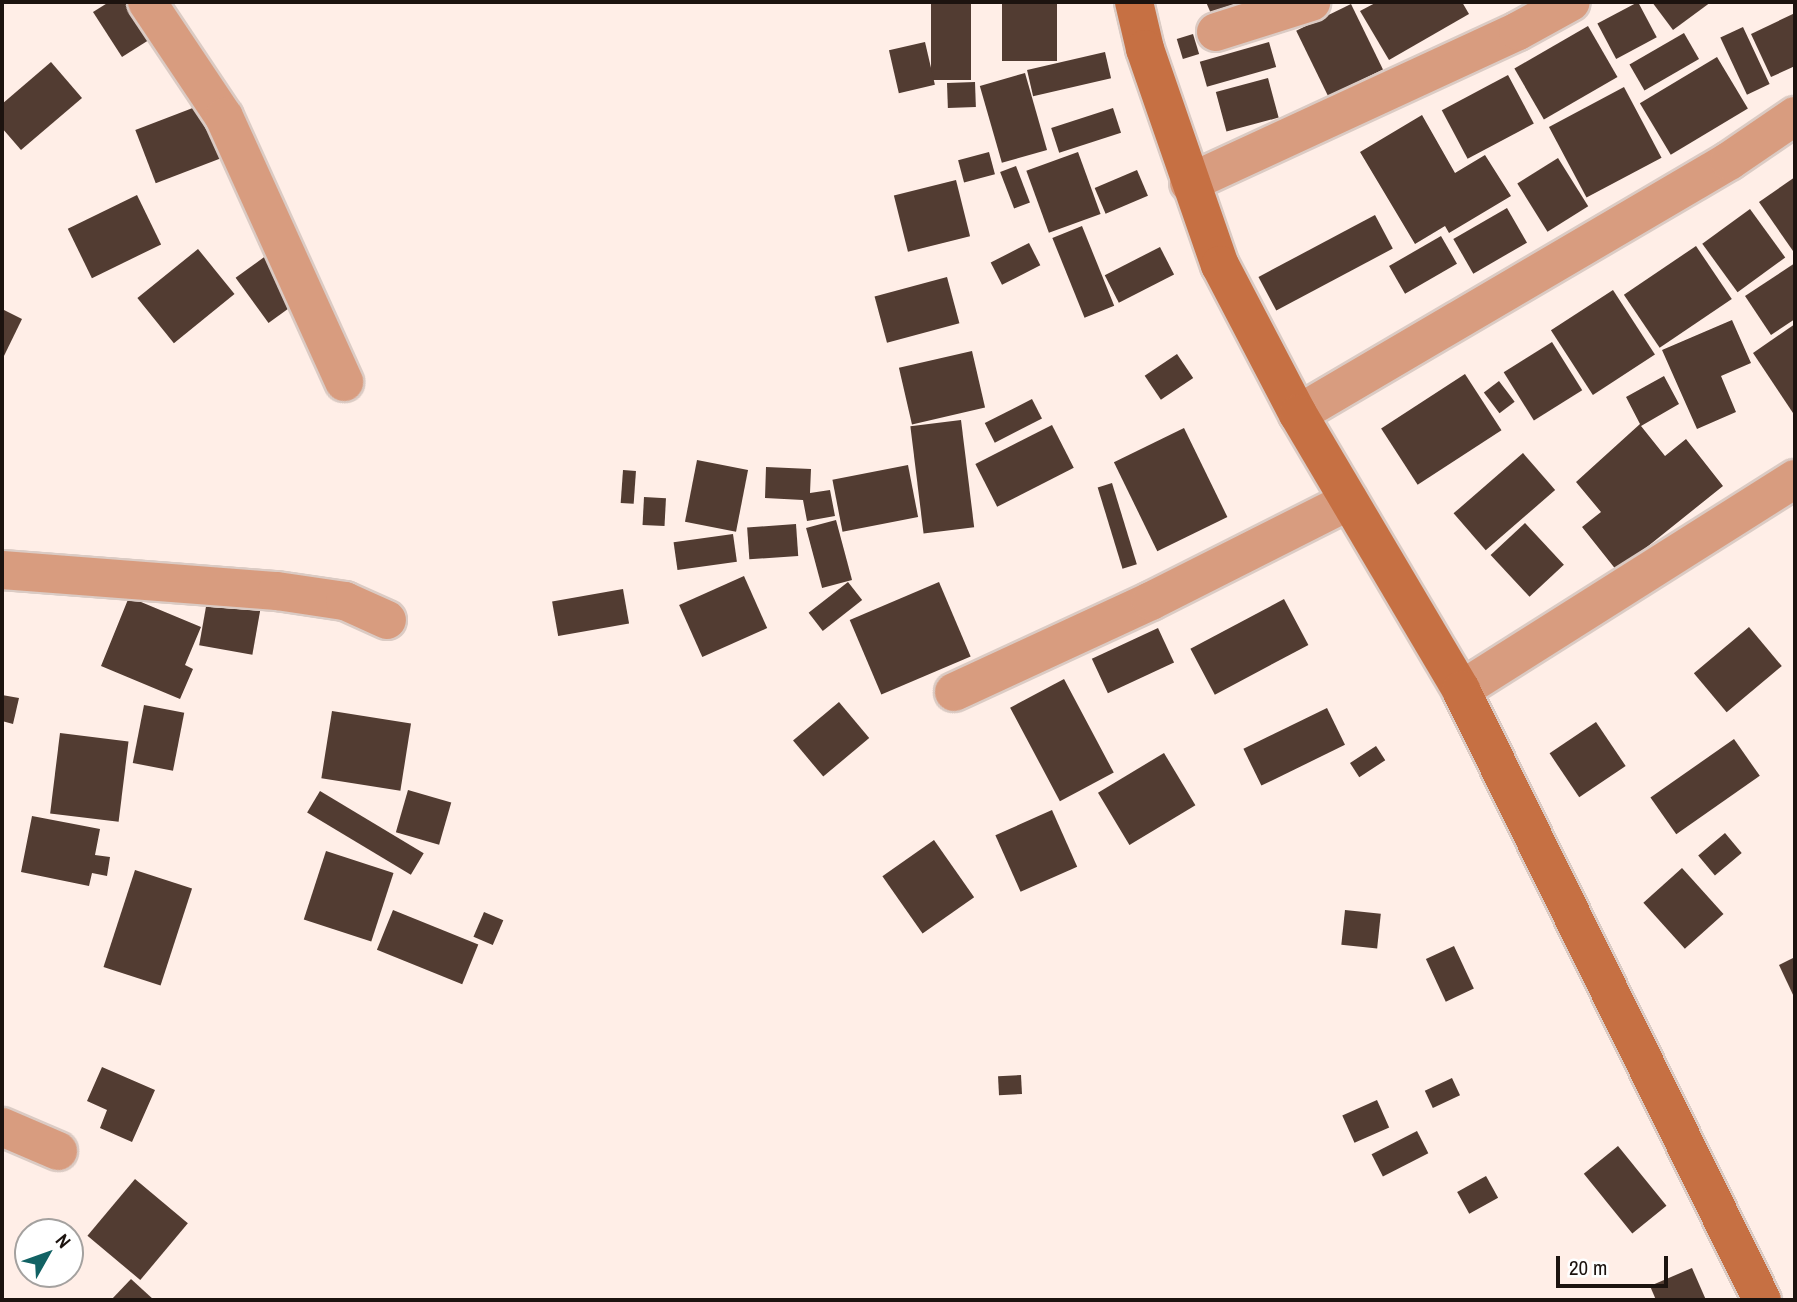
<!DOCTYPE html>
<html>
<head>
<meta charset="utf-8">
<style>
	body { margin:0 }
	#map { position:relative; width:1797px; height:1302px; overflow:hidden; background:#ffeee7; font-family:"Archivo Narrow",sans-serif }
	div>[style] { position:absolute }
	.building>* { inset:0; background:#523c32; transform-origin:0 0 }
	.roads { filter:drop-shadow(2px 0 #dbcbc4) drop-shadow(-2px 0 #dbcbc4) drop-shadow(0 2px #dbcbc4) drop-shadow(0 -2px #dbcbc4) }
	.minor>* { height:38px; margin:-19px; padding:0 19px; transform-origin:19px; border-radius:19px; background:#d89c7f }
	.secondary>* { height:38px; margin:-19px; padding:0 19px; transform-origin:19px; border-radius:19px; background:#c67043 }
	span { translate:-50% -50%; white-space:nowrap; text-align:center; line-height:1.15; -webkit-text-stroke:7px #fff; paint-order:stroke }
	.frame { position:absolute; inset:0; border:4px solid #1c130f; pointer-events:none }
	.north { position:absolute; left:14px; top:1218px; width:70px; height:70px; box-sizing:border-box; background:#fff; border:2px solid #a4a19f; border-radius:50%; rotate:50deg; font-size:19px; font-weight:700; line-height:28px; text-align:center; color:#1c130f }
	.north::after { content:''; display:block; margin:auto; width:24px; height:32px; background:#126264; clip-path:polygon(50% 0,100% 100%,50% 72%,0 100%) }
	.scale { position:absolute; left:1556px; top:1256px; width:112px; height:32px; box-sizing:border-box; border:4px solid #1c130f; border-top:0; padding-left:9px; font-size:21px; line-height:24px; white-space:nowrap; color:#1c130f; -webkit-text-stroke:5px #fff; paint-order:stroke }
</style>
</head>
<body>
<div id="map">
	<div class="building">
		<i style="clip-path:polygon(109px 2px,155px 2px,171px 26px,122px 57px,93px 12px)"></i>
		<i style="left:931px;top:2px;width:40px;height:78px"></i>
		<i style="left:1002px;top:2px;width:55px;height:59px"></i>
		<i style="clip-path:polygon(1206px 2px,1247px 2px,1212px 16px)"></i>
		<i style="clip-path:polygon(1377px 2px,1462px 2px,1469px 14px,1389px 60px,1360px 11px)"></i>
		<i style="left:1638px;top:2px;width:40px;height:46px;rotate:62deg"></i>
		<i style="clip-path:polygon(1652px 2px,1711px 2px,1673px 30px)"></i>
		<i style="left:1351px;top:4px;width:73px;height:61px;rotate:64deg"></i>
		<i style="clip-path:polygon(1795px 13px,1795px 66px,1771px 77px,1751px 34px)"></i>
		<i style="left:1588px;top:26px;width:59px;height:85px;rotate:60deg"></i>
		<i style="left:1743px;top:27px;width:63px;height:25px;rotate:65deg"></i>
		<i style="left:1684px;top:33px;width:30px;height:63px;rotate:60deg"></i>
		<i style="left:1193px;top:34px;width:21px;height:17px;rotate:73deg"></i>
		<i style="left:925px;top:42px;width:44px;height:37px;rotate:77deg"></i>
		<i style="left:1269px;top:42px;width:26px;height:72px;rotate:74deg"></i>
		<i style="left:1105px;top:52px;width:27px;height:80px;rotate:77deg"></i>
		<i style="left:1717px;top:57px;width:60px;height:90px;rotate:59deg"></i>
		<i style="clip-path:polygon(51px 62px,82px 98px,21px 150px,2px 128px,2px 104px)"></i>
		<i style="left:1025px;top:73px;width:80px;height:47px;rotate:74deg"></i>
		<i style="left:1508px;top:75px;width:55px;height:75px;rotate:62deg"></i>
		<i style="left:1268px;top:78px;width:41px;height:54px;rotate:75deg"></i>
		<i style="left:975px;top:82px;width:25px;height:28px;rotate:88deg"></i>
		<i style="left:1624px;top:87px;width:80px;height:85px;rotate:62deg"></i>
		<i style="left:224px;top:96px;width:57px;height:95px;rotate:69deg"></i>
		<i style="left:1113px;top:108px;width:26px;height:65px;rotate:72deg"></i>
		<i style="clip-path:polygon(1422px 115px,1455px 173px,1485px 155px,1511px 196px,1449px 233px,1445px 226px,1415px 244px,1360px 152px)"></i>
		<i style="left:989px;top:152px;width:23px;height:32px;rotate:75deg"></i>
		<i style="left:1078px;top:152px;width:66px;height:55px;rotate:70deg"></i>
		<i style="left:1558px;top:158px;width:57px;height:48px;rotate:58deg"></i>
		<i style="left:1016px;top:166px;width:39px;height:17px;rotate:69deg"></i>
		<i style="left:1137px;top:170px;width:28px;height:46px;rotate:67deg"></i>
		<i style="clip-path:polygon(1795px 177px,1795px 250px,1793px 251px,1759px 202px)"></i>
		<i style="left:956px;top:180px;width:58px;height:64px;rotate:76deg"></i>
		<i style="left:137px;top:195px;width:55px;height:77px;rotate:64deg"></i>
		<i style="left:1507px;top:208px;width:40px;height:62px;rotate:60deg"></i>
		<i style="left:1750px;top:209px;width:60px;height:59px;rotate:54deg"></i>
		<i style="left:1375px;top:215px;width:38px;height:132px;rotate:62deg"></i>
		<i style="left:1082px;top:226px;width:86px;height:32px;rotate:68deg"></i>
		<i style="left:1441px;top:236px;width:32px;height:60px;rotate:60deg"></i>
		<i style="left:289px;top:239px;width:56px;height:66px;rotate:54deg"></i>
		<i style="left:1029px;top:243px;width:25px;height:43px;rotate:63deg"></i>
		<i style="left:1696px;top:246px;width:64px;height:87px;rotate:56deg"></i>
		<i style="left:1160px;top:247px;width:31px;height:62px;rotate:63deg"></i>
		<i style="left:198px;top:249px;width:58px;height:78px;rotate:51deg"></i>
		<i style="clip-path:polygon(1795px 263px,1795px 319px,1771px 335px,1745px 296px)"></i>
		<i style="left:947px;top:277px;width:48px;height:75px;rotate:75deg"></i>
		<i style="left:1613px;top:290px;width:77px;height:74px;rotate:57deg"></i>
		<i style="clip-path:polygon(2px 309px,22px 319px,2px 360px)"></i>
		<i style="clip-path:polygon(1732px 320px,1751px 363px,1721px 376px,1736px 412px,1697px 429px,1662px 350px)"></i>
		<i style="clip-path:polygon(1795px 324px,1795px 416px,1753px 353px)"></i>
		<i style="left:1552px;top:342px;width:57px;height:57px;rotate:58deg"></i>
		<i style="left:972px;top:351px;width:58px;height:75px;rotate:77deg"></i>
		<i style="left:1177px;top:354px;width:29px;height:39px;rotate:56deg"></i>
		<i style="left:1465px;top:374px;width:67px;height:100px;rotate:57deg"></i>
		<i style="clip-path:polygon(1664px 376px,1679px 404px,1641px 426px,1665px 456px,1686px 439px,1723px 486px,1617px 571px,1582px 527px,1601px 512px,1576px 482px,1640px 424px,1626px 397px)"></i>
		<i style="left:1499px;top:381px;width:26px;height:19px;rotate:53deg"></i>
		<i style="left:1032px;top:399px;width:22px;height:53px;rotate:63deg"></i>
		<i style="left:961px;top:420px;width:108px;height:51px;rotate:83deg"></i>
		<i style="left:1052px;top:425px;width:48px;height:86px;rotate:63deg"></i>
		<i style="left:1184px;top:428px;width:99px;height:78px;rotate:64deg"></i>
		<i style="left:1523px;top:453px;width:49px;height:92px;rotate:49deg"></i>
		<i style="left:697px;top:460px;width:52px;height:63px;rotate:11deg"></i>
		<i style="left:908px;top:465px;width:53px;height:77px;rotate:79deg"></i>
		<i style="clip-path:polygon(766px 467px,811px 469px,810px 493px,830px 490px,835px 516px,807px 521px,803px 500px,765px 498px)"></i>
		<i style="left:623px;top:470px;width:13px;height:33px;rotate:4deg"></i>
		<i style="left:1112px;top:483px;width:85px;height:15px;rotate:73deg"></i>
		<i style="left:644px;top:497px;width:22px;height:28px;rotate:3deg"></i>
		<i style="left:836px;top:520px;width:62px;height:31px;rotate:75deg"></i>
		<i style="left:1525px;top:523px;width:57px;height:47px;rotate:47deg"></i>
		<i style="left:796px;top:524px;width:32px;height:49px;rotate:86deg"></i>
		<i style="left:733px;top:534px;width:28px;height:60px;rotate:82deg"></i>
		<i style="left:744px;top:576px;width:57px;height:71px;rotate:66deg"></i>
		<i style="left:848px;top:582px;width:23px;height:50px;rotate:52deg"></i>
		<i style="left:939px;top:582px;width:81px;height:97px;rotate:67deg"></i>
		<i style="left:623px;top:589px;width:35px;height:72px;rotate:80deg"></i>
		<i style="clip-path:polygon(129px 597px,201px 627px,185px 665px,193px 669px,180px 699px,101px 666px)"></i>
		<i style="left:1284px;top:599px;width:52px;height:106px;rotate:62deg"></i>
		<i style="left:207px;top:601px;width:54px;height:45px;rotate:10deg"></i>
		<i style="left:1749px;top:627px;width:51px;height:72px;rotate:50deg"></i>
		<i style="left:1158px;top:628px;width:38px;height:73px;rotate:65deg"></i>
		<i style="left:1064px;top:679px;width:106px;height:61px;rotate:62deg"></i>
		<i style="clip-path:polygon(2px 695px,19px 698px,13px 724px,2px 721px)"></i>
		<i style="left:839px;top:702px;width:47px;height:60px;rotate:50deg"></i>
		<i style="left:144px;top:705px;width:41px;height:59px;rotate:11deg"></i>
		<i style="left:1327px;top:708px;width:41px;height:93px;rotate:64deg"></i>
		<i style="left:332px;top:711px;width:80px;height:68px;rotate:9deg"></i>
		<i style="left:1596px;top:722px;width:53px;height:56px;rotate:56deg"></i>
		<i style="left:60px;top:733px;width:69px;height:81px;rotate:7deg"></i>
		<i style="left:1734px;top:739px;width:45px;height:102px;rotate:55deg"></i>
		<i style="left:1376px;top:746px;width:17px;height:31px;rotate:57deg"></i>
		<i style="left:1164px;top:753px;width:61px;height:77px;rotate:59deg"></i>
		<i style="left:408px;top:790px;width:45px;height:44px;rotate:16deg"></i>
		<i style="left:320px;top:791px;width:121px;height:25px;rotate:31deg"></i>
		<i style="left:1052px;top:810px;width:62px;height:62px;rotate:66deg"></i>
		<i style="clip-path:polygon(32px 816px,100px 829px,95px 855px,110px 857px,107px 876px,92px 873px,89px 886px,21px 872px)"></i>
		<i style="left:1725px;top:833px;width:26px;height:35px;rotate:50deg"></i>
		<i style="left:934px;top:840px;width:70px;height:63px;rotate:55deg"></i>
		<i style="left:326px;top:851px;width:71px;height:72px;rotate:18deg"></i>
		<i style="left:1682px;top:868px;width:62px;height:52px;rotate:48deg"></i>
		<i style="left:135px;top:870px;width:60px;height:102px;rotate:18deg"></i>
		<i style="left:393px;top:910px;width:92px;height:43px;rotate:22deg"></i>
		<i style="left:1345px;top:910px;width:36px;height:35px;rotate:6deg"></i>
		<i style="left:484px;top:912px;width:21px;height:27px;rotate:23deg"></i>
		<i style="left:1454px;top:946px;width:47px;height:31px;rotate:65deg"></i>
		<i style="clip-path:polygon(1795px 957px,1795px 999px,1779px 965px)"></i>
		<i style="clip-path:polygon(102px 1067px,155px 1090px,132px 1142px,100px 1128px,107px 1110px,87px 1101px)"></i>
		<i style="left:1021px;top:1075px;width:19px;height:23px;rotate:87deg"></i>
		<i style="left:1452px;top:1078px;width:19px;height:30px;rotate:65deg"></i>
		<i style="left:1377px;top:1100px;width:30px;height:38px;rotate:66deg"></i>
		<i style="left:1417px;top:1131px;width:25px;height:51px;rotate:63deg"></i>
		<i style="left:1618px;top:1146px;width:77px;height:44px;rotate:51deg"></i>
		<i style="left:1486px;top:1176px;width:25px;height:33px;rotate:61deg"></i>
		<i style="left:135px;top:1179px;width:69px;height:74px;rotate:40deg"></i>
		<i style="clip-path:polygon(1692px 1268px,1706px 1300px,1656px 1300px,1650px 1286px)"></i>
		<i style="clip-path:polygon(131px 1279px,154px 1300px,111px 1300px)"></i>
	</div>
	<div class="roads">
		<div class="minor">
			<i style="left:147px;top:2px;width:138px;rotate:56.2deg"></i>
			<i style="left:224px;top:117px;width:291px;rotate:65.6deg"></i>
			<i style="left:1216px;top:32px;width:100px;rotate:-17.5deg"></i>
			<i style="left:1189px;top:183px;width:362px;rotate:-24.8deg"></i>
			<i style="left:1518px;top:31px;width:60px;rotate:-28.7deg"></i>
			<i style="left:1298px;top:414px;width:500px;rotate:-30.4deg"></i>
			<i style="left:1729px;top:161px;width:80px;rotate:-34.3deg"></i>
			<i style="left:2px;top:570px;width:276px;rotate:4.4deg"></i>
			<i style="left:277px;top:591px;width:69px;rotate:8.4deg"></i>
			<i style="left:345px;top:601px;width:46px;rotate:24.3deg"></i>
			<i style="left:1461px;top:690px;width:395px;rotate:-32.3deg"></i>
			<i style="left:954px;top:692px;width:217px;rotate:-24.8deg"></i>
			<i style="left:1151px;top:601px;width:222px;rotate:-26.8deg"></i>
			<i style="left:2px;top:1127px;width:61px;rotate:23.2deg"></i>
		</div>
		<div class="secondary">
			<i style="left:1134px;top:2px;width:48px;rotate:76.8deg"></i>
			<i style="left:1145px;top:49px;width:229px;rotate:70.9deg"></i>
			<i style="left:1220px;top:265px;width:168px;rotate:62.4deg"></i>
			<i style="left:1298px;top:414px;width:321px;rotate:59.4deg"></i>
			<i style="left:1461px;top:690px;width:680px;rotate:63.74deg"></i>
		</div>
	</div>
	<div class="frame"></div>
	<div class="north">N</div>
	<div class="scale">20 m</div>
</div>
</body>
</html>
